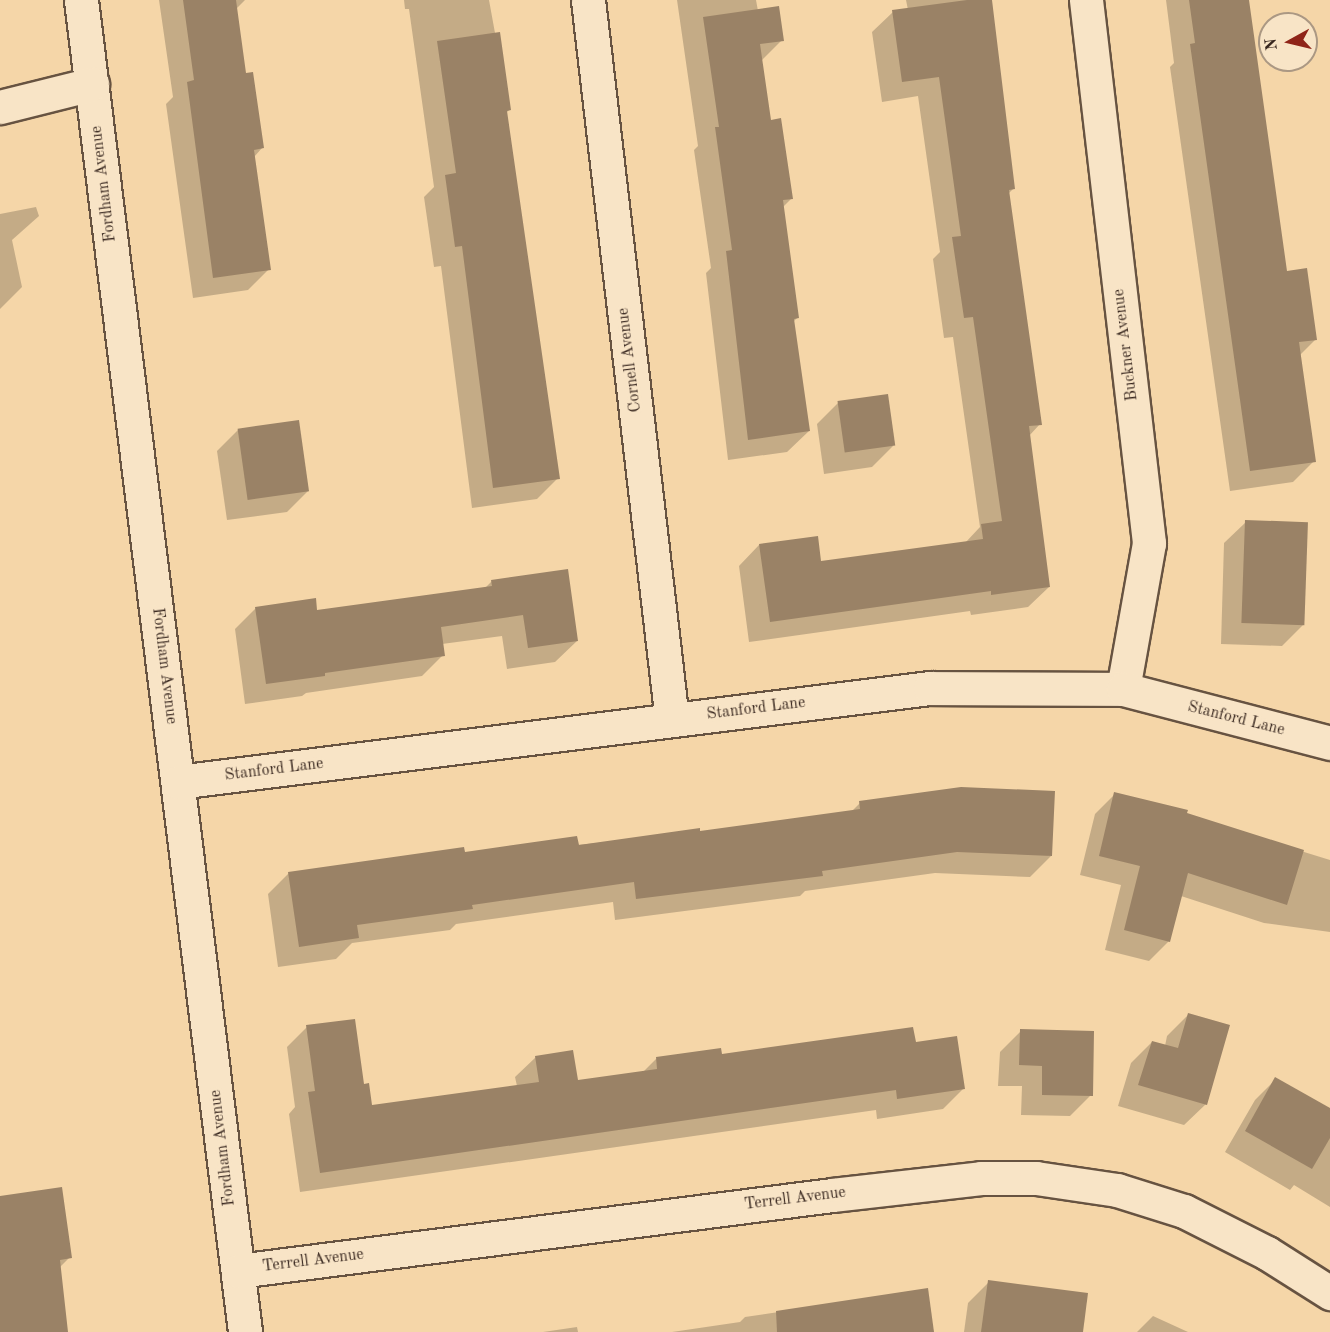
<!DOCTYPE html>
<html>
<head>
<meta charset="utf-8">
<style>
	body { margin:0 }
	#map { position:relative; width:1330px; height:1332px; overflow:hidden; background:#f5d6a8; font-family:"Old Standard TT",serif }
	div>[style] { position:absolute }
	.shadow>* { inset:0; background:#0003 }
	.building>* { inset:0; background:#9a8266; transform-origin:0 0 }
	.roads { filter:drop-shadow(2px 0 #675341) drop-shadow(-2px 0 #675341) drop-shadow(0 2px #675341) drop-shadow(0 -2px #675341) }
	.street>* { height:33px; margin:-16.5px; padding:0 16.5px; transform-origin:16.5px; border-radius:16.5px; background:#f8e4c6 }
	span { translate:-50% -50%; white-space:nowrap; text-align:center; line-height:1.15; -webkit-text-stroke:6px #f8e4c6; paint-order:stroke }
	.street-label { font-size:16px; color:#38271f }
	.north { position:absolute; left:1258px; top:12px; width:60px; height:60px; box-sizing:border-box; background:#f8e4c6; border:2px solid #ab9883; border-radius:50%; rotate:262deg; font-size:16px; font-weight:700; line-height:24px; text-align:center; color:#38271f }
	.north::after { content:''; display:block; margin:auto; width:21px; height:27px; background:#8f2418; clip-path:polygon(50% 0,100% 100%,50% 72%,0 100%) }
</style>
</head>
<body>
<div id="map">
	<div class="shadow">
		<i style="clip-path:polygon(159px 0,245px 0,236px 9px,245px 74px,262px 148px,254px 157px,269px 269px,248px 290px,193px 298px,166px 104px,173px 97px)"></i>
		<i style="clip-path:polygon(404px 0,489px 0,509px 110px,505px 114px,558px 478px,537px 499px,472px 508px,441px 266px,434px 267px,424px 197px,434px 187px,409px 9px,405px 9px)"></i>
		<i style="clip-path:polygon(677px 0,756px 0,758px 11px,782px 40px,761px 61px,769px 121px,791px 199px,783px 207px,797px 318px,793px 322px,809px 431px,787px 452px,728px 460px,706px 273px,711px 268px,694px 150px,698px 146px)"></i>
		<i style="clip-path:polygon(906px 0,989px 0,1014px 188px,1008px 194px,1040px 424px,1029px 436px,1049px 587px,1028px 607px,971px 615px,970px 611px,749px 642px,739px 566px,759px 545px,820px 563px,965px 543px,980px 527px,953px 337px,944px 338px,933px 259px,940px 252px,918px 96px,882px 102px,872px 32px,893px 12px,908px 10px)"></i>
		<i style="clip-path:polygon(1166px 0,1248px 0,1286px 273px,1316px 339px,1299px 356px,1314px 461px,1293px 482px,1230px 491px,1170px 67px,1174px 63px)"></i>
		<i style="clip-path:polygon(36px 207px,39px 216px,12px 240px,22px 287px,0 309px,0 214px)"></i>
		<i style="clip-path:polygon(838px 403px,893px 446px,872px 467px,824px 474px,817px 424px)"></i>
		<i style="clip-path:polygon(238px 430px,308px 491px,287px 512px,227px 520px,217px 451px)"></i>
		<i style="clip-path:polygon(1246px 522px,1303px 625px,1282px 646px,1221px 644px,1224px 543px)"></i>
		<i style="clip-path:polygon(492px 581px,577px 641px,555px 662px,507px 669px,502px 636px,442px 644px,443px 655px,422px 676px,306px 693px,302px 696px,245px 704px,235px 629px,256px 608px,316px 612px,485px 588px)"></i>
		<i style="clip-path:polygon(1115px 794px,1330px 860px,1330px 932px,1264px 923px,1181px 896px,1169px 941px,1149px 961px,1105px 950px,1121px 885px,1080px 875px,1095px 814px)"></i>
		<i style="clip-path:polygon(860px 803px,1051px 856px,1030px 877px,935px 873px,805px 891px,800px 896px,615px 920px,613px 902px,456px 924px,450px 930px,352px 943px,336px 959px,278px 967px,268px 894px,289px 873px,699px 833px,851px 812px)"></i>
		<i style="clip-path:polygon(1189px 1014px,1206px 1104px,1184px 1125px,1118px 1106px,1131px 1063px,1152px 1042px,1165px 1046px,1167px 1036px)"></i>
		<i style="clip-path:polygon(307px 1027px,362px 1086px,371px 1107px,517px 1086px,515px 1077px,536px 1057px,576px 1082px,642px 1073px,656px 1059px,914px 1043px,963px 1089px,943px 1109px,877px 1119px,876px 1110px,300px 1192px,289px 1114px,295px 1107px,287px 1047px)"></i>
		<i style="clip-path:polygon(1021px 1031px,1091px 1095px,1070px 1116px,1021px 1115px,1022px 1086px,998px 1086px,1000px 1052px)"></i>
		<i style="clip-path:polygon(1276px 1079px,1330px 1110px,1330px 1207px,1294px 1185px,1290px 1190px,1225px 1152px,1255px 1100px)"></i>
		<i style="clip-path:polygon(0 1197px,70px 1257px,59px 1268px,67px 1332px,0 1332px)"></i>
		<i style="clip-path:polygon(989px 1282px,1082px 1332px,964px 1332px,968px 1303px)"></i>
		<i style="clip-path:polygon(926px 1290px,932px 1332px,672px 1332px,740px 1322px,745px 1317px)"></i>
		<i style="clip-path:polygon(1153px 1316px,1188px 1332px,1137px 1332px)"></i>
		<i style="clip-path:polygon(577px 1327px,578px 1332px,543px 1332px)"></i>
	</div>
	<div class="building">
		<i style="clip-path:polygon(183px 0,236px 0,246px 73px,253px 72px,264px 148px,254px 150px,271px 270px,213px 278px,187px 82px,194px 80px)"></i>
		<i style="clip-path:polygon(967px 0,992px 0,1015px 189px,1009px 190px,1042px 425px,1029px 426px,1050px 587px,991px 595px,991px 591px,770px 622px,759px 544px,818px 536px,821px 561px,983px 539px,981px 524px,1002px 521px,973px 317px,964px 318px,952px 237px,961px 236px,939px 77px,902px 82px,892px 10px)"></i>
		<i style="clip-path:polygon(1189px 0,1249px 0,1287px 271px,1307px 268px,1317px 340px,1299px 342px,1316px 462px,1250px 471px,1190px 44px,1195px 43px)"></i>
		<i style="clip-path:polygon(779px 6px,784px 41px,760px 44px,771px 120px,781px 118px,793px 199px,783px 200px,799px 318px,794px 319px,810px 431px,748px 440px,726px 251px,732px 250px,715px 127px,719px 127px,703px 17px)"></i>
		<i style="clip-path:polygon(500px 32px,511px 110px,507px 111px,560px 479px,493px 488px,462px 246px,455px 247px,445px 175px,456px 173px,437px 41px)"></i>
		<i style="left:888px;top:394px;width:52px;height:51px;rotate:82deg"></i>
		<i style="left:299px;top:420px;width:72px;height:62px;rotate:82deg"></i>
		<i style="left:1245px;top:520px;width:63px;height:103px;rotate:2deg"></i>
		<i style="clip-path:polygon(568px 569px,578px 641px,528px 648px,523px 615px,441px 627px,445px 656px,325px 673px,325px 676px,266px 684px,255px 607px,316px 598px,317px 610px,492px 586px,491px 580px)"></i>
		<i style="clip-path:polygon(961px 787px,1055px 791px,1052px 856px,957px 852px,822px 871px,823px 876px,636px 899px,634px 882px,472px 905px,473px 909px,357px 925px,359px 938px,299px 947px,288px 872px,464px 847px,465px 852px,577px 836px,579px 845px,700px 828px,700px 831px,860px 809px,859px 801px)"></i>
		<i style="clip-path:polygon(1114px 792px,1188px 810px,1187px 813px,1304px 850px,1287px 905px,1188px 873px,1170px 942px,1124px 930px,1140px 866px,1099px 856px)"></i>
		<i style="clip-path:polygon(1188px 1013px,1230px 1025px,1207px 1105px,1138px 1085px,1152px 1041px,1178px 1048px)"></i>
		<i style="clip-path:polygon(355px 1019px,364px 1084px,369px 1083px,372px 1105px,539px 1082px,535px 1056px,573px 1050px,578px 1080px,657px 1069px,656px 1057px,721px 1048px,722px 1054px,913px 1027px,916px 1042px,957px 1036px,965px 1089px,897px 1099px,896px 1090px,320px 1173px,308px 1092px,315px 1091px,306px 1025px)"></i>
		<i style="clip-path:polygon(1020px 1029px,1094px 1031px,1093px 1096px,1042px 1095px,1042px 1066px,1019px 1065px)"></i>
		<i style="clip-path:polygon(1275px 1077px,1330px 1108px,1330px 1138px,1312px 1169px,1245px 1131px)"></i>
		<i style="clip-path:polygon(62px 1187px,72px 1258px,60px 1260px,68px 1332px,0 1332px,0 1196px)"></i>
		<i style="clip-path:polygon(988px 1280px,1088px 1293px,1083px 1332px,981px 1332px)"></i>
		<i style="clip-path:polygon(928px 1288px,934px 1332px,777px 1332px,776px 1311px)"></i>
	</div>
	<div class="roads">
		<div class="street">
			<i style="left:81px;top:0;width:1342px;rotate:82.98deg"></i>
			<i style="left:588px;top:0;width:725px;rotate:83.35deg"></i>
			<i style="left:1086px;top:0;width:547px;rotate:83.38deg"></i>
			<i style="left:1149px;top:543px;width:148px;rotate:100.1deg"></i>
			<i style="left:0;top:107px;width:95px;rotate:-14deg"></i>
			<i style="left:178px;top:782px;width:758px;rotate:-7.13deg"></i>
			<i style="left:930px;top:688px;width:193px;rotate:0.3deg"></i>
			<i style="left:1123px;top:689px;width:214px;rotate:14.6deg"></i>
			<i style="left:238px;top:1271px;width:599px;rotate:-7.29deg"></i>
			<i style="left:832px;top:1195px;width:150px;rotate:-6.5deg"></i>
			<i style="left:981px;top:1178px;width:55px"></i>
			<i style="left:1036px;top:1178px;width:82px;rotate:8.4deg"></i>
			<i style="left:1117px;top:1190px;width:70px;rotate:17.4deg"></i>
			<i style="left:1184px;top:1211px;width:93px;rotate:26.8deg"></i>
			<i style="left:1267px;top:1253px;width:75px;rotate:32.4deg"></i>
		</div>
	</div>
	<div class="street-label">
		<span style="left:104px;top:184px;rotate:-97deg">Fordham Avenue</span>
		<span style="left:1126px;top:345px;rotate:-97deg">Buckner Avenue</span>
		<span style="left:630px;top:360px;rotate:-97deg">Cornell Avenue</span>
		<span style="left:164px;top:666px;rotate:83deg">Fordham Avenue</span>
		<span style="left:756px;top:709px;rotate:-7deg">Stanford Lane</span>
		<span style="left:1236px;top:719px;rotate:14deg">Stanford Lane</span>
		<span style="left:274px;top:770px;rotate:-7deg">Stanford Lane</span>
		<span style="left:223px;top:1148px;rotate:-97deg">Fordham Avenue</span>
		<span style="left:795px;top:1199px;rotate:-7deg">Terrell Avenue</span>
		<span style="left:313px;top:1261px;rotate:-7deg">Terrell Avenue</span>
	</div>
	<div class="north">N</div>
</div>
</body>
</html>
